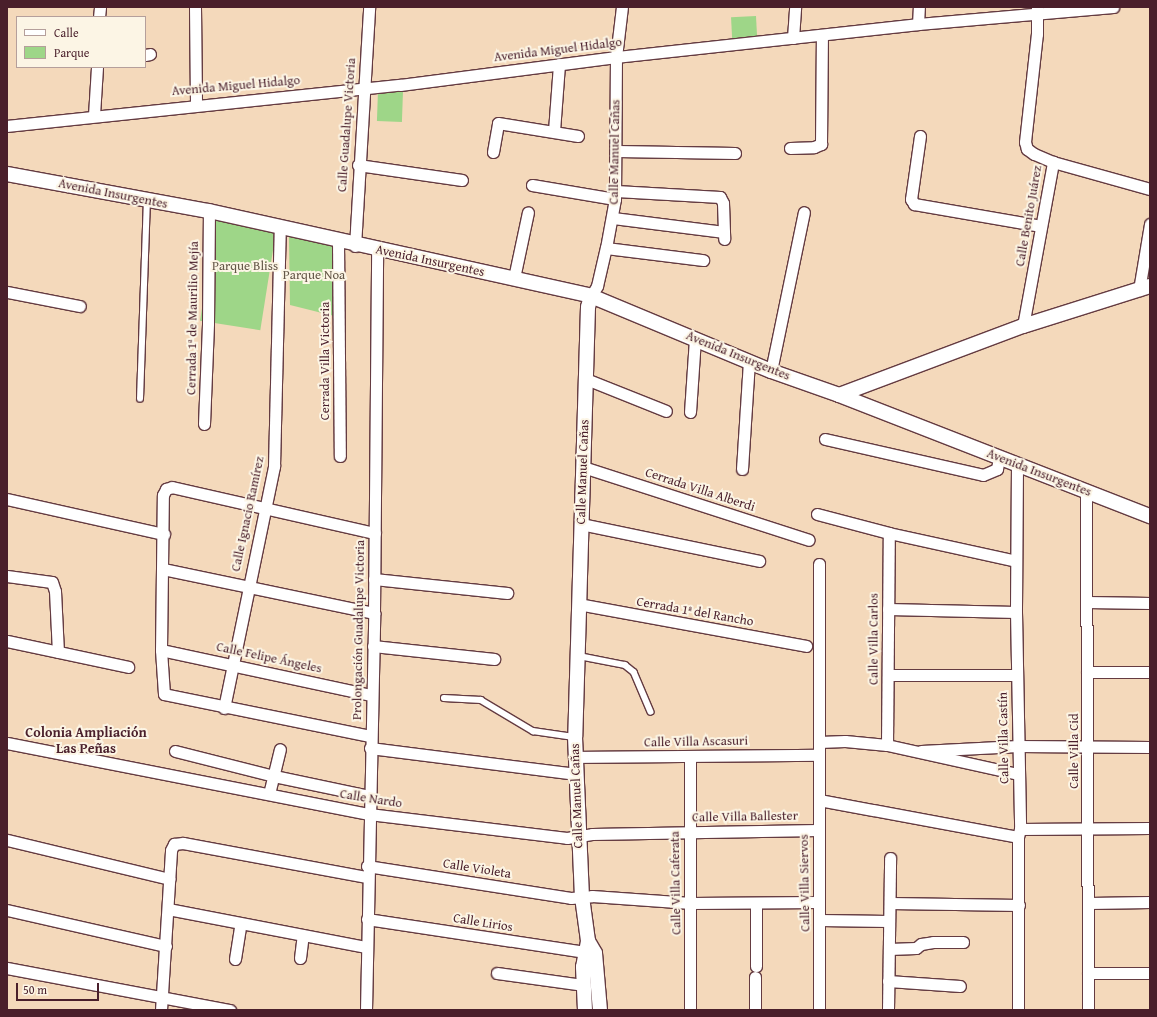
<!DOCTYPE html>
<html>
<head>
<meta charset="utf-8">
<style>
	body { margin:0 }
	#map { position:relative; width:1157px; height:1017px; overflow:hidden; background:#f4d9bb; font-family:"Gentium Book Plus",serif }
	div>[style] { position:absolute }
	.green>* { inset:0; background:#9ed688; transform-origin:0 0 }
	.roads { filter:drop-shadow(1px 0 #643b41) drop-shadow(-1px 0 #643b41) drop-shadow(0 1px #643b41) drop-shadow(0 -1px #643b41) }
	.service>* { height:5.5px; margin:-2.75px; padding:0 2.75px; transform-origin:2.75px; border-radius:2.75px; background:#fff }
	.minor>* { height:11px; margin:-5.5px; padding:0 5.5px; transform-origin:5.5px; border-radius:5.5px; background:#fff }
	.tertiary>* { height:14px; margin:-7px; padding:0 7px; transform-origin:7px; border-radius:7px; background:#fff }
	span { translate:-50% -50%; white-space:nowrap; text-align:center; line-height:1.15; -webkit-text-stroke:4px #fcf5e5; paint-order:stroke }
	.street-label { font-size:13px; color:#4a1f2b }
	.park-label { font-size:13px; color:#635647 }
	.neighbourhood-label { font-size:14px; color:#4a1f2b; font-weight:700 }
	.frame { position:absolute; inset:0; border:8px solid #4a1f2b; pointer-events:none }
	.legend { position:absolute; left:16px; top:16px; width:130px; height:52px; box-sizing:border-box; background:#fcf5e5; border:1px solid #b59f9b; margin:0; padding:5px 7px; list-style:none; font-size:12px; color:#4a1f2b }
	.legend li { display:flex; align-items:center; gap:8px; height:20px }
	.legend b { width:20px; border:1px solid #b59f9b }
	.scale { position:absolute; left:16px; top:983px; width:83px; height:18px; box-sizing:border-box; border:2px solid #4a1f2b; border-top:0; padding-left:5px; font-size:12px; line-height:14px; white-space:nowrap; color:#4a1f2b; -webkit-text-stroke:3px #fcf5e5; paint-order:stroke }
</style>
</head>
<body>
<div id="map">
	<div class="green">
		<i style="left:756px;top:16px;width:21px;height:25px;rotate:87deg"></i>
		<i style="left:403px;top:91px;width:31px;height:25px;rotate:92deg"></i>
		<i style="left:216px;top:220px;width:61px;height:102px;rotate:9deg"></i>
		<i style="clip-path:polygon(289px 236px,340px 246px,338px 317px,290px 305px)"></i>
	</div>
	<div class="roads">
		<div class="service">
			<i style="left:140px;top:399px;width:199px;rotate:-88deg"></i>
			<i style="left:579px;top:656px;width:47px;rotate:11.1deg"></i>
			<i style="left:625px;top:665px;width:11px;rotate:38deg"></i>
			<i style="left:634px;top:672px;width:43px;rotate:67deg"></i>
			<i style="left:444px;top:698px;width:37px;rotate:3deg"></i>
			<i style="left:481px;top:700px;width:61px;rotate:30.8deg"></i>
			<i style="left:533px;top:731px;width:41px;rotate:8.3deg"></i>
		</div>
		<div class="minor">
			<i style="left:195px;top:7px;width:97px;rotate:89.4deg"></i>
			<i style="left:99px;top:17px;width:10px;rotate:-84deg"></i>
			<i style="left:918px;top:24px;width:17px;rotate:-87deg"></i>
			<i style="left:793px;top:38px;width:31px;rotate:-86deg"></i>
			<i style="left:145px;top:55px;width:5px;rotate:-11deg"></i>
			<i style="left:94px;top:115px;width:48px;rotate:-86.4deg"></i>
			<i style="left:7px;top:126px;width:395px;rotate:-6deg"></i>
			<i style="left:400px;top:85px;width:218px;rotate:-7.4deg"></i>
			<i style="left:616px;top:57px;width:304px;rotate:-6.2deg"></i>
			<i style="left:918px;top:24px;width:196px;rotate:-5deg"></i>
			<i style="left:554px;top:131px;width:67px;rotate:-85.7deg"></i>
			<i style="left:920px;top:136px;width:64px;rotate:98.1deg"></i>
			<i style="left:911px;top:199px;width:6px;rotate:59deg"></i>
			<i style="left:914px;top:204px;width:129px;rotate:9.8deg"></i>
			<i style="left:790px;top:148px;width:24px;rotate:-2deg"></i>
			<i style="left:814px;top:147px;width:8px;rotate:-23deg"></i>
			<i style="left:821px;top:144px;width:108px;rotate:-89.5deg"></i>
			<i style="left:617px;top:151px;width:118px;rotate:1deg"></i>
			<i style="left:493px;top:152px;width:29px;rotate:-80deg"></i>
			<i style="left:498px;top:123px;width:81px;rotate:9.2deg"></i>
			<i style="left:1053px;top:162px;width:101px;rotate:15.6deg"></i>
			<i style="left:358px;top:165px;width:105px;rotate:8.2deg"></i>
			<i style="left:532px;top:185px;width:84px;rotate:9.6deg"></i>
			<i style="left:616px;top:191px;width:104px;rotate:3.3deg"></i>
			<i style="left:720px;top:197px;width:7px;rotate:63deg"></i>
			<i style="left:723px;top:203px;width:36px;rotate:88deg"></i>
			<i style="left:613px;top:218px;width:112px;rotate:7.2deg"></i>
			<i style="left:338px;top:242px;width:214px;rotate:89.5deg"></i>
			<i style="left:355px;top:246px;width:239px;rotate:-86.6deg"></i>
			<i style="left:606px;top:248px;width:98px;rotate:7.1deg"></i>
			<i style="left:514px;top:278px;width:67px;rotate:-78deg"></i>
			<i style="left:1139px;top:290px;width:67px;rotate:-80.5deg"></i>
			<i style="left:7px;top:292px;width:74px;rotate:10.9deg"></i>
			<i style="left:591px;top:296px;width:12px;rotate:-59deg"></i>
			<i style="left:597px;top:286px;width:39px;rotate:-77deg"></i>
			<i style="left:606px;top:248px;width:50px;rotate:-79.6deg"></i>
			<i style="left:615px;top:199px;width:142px;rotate:-89.6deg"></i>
			<i style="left:616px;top:57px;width:50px;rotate:-83.2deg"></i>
			<i style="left:1023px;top:326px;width:167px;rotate:-79.6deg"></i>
			<i style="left:1053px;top:162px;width:21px;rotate:-157deg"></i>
			<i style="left:1034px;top:154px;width:9px;rotate:-144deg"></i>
			<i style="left:1027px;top:149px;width:7px;rotate:-106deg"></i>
			<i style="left:1025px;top:142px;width:109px;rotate:-83.7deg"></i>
			<i style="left:1037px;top:34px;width:27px;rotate:-90deg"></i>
			<i style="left:771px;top:371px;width:162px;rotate:-78.3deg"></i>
			<i style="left:586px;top:379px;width:86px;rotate:21.8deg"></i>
			<i style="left:690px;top:412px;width:73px;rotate:-86.1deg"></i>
			<i style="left:204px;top:424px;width:101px;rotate:-87.7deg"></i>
			<i style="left:208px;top:323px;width:112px;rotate:-89.5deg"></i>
			<i style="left:825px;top:439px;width:162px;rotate:12.8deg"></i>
			<i style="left:983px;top:475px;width:15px;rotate:-23deg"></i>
			<i style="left:997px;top:469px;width:11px;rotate:-80deg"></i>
			<i style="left:1017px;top:465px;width:147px;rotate:90.4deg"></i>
			<i style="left:1016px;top:612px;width:217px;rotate:88.9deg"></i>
			<i style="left:1020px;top:829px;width:8px;rotate:104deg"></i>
			<i style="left:1018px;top:837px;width:173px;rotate:90deg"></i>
			<i style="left:583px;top:467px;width:237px;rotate:17.9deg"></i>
			<i style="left:742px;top:469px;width:108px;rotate:-86.3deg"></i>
			<i style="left:1086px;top:492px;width:518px;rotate:89.78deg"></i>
			<i style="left:7px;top:499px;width:161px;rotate:12.6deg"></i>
			<i style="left:817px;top:514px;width:74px;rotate:14.8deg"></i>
			<i style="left:889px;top:533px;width:130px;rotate:12.4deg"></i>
			<i style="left:581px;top:524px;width:182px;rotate:11.7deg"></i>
			<i style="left:163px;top:569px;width:216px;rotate:11.8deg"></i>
			<i style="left:7px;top:576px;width:45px;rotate:7.6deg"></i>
			<i style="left:52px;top:582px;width:9px;rotate:72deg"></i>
			<i style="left:55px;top:591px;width:61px;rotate:87.2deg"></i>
			<i style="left:374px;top:579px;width:134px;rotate:6deg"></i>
			<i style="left:1087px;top:602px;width:63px;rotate:0.9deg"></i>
			<i style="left:578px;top:604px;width:232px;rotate:10.4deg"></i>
			<i style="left:888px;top:609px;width:128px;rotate:1.3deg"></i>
			<i style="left:7px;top:641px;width:124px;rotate:12.1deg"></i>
			<i style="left:373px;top:646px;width:122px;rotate:6.1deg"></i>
			<i style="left:161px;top:650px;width:215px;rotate:12.1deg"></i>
			<i style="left:1087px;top:672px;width:63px"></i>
			<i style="left:888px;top:675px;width:129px"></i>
			<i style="left:224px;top:708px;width:247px;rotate:-78.3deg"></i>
			<i style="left:274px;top:466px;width:239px;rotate:-88.6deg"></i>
			<i style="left:370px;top:736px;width:210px;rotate:-168.5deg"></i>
			<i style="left:164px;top:694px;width:44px;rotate:-93.9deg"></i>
			<i style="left:161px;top:650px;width:155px;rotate:-89.3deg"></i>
			<i style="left:163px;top:495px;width:7px;rotate:-63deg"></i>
			<i style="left:166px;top:489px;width:6px;rotate:-18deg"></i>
			<i style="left:172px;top:487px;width:208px;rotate:12.8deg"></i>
			<i style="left:819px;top:742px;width:26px;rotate:-2deg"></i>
			<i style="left:845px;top:741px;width:42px;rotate:5.4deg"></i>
			<i style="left:887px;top:745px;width:134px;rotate:12.5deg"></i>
			<i style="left:7px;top:743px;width:369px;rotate:11.1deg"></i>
			<i style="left:369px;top:814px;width:199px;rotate:6.9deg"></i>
			<i style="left:567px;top:838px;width:25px;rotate:-9deg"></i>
			<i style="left:592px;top:834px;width:226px;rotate:-1deg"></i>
			<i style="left:887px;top:745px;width:212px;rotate:-89.5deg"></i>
			<i style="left:370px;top:748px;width:208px;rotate:7.2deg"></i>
			<i style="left:175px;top:751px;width:102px;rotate:14.2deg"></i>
			<i style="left:274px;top:776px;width:98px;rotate:11.8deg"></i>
			<i style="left:921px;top:751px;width:97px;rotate:-3deg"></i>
			<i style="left:1018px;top:746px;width:132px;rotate:0.4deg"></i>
			<i style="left:575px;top:757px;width:243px;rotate:-0.5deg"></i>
			<i style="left:269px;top:794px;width:46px;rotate:-76.3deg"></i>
			<i style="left:819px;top:800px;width:202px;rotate:10.5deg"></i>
			<i style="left:1020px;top:829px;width:130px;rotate:-0.4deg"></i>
			<i style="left:7px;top:840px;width:167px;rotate:13.5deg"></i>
			<i style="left:367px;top:866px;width:206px;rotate:8.9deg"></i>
			<i style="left:571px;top:898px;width:21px;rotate:-5deg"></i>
			<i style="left:592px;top:896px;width:99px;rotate:4deg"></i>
			<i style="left:691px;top:903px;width:128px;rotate:-0.4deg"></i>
			<i style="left:890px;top:903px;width:129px;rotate:0.9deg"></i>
			<i style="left:1089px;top:903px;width:61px;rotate:-0.9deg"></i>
			<i style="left:168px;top:909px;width:202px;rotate:10.9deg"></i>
			<i style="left:7px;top:910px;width:163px;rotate:12.8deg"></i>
			<i style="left:367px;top:919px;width:229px;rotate:8.6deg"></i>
			<i style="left:820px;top:920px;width:68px;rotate:0.8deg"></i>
			<i style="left:889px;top:949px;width:27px;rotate:-2deg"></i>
			<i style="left:916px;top:948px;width:6px;rotate:-39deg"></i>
			<i style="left:921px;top:944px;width:12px;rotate:-9deg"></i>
			<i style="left:933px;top:942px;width:30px"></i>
			<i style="left:300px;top:958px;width:23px;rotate:-83deg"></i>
			<i style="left:235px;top:959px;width:36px;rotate:-81deg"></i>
			<i style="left:756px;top:966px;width:62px;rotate:-90deg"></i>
			<i style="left:7px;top:968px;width:227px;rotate:10.7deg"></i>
			<i style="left:497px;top:973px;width:88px;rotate:7.9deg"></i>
			<i style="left:1088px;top:973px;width:62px"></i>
			<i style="left:755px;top:977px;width:33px;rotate:90deg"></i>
			<i style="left:888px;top:981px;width:72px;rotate:4deg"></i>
			<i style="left:161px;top:1010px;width:160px;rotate:-86.4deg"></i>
			<i style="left:171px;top:850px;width:7px;rotate:-63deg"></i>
			<i style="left:174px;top:844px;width:9px;rotate:-6deg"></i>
			<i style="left:183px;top:843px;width:187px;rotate:10.5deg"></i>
			<i style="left:366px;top:1010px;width:397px;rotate:-88.8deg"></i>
			<i style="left:374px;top:613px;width:362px;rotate:-89.5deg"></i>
			<i style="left:690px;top:1010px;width:253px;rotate:-90deg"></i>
			<i style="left:819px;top:1010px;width:446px;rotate:-90deg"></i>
			<i style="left:888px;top:1010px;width:152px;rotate:-89.2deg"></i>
		</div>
		<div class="tertiary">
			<i style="left:7px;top:174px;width:205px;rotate:10.4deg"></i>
			<i style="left:209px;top:211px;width:391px;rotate:12.5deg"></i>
			<i style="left:591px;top:296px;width:195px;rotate:22.6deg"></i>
			<i style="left:771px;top:371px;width:72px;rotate:19.4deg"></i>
			<i style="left:839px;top:395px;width:334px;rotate:21.3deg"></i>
			<i style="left:591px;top:296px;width:11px;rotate:105deg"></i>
			<i style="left:588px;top:307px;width:430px;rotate:91.7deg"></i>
			<i style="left:575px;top:737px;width:160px;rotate:87.5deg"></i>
			<i style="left:582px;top:897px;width:44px;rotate:82.2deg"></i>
			<i style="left:588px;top:941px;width:14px;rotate:60deg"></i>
			<i style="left:595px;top:953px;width:57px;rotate:85deg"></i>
			<i style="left:839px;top:395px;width:197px;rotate:-20.6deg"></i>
			<i style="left:1023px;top:326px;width:133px;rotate:-17.5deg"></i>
			<i style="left:585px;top:1010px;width:43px;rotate:-92.7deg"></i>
			<i style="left:583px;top:967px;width:26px;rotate:-79deg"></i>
		</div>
	</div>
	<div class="street-label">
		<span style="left:558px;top:50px;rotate:-7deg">Avenida Miguel Hidalgo</span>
		<span style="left:236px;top:86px;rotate:-5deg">Avenida Miguel Hidalgo</span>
		<span style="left:347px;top:125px;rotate:-86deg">Calle Guadalupe Victoria</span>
		<span style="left:615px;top:152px;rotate:-89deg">Calle Manuel Cañas</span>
		<span style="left:113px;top:194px;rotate:11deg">Avenida Insurgentes</span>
		<span style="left:1029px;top:216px;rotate:-80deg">Calle Benito Juárez</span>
		<span style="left:430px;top:261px;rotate:12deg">Avenida Insurgentes</span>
		<span style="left:193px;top:318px;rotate:-89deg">Cerrada 1ª de Maurilio Mejía</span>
		<span style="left:738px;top:356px;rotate:22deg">Avenida Insurgentes</span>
		<span style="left:325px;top:361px;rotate:-90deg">Cerrada Villa Victoria</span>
		<span style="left:583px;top:472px;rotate:-88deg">Calle Manuel Cañas</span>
		<span style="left:1039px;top:473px;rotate:21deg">Avenida Insurgentes</span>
		<span style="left:700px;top:490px;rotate:18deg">Cerrada Villa Alberdi</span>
		<span style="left:248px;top:514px;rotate:-78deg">Calle Ignacio Ramírez</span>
		<span style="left:695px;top:612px;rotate:10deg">Cerrada 1ª del Rancho</span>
		<span style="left:359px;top:630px;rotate:-89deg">Prolongación Guadalupe Victoria</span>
		<span style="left:874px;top:639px;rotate:-90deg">Calle Villa Carlos</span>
		<span style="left:269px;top:658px;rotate:12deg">Calle Felipe Ángeles</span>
		<span style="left:1004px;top:738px;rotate:-91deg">Calle Villa Castín</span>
		<span style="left:696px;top:742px;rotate:-1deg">Calle Villa Ascasuri</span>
		<span style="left:1074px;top:751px;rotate:-90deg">Calle Villa Cid</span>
		<span style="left:577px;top:796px;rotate:-92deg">Calle Manuel Cañas</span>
		<span style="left:371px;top:799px;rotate:9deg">Calle Nardo</span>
		<span style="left:745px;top:817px;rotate:-1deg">Calle Villa Ballester</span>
		<span style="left:477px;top:869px;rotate:9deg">Calle Violeta</span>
		<span style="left:676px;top:883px;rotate:-91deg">Calle Villa Caferata</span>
		<span style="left:805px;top:883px;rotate:-91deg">Calle Villa Siervos</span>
		<span style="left:483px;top:923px;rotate:9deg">Calle Lirios</span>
	</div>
	<div class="park-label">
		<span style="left:245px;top:266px">Parque Bliss</span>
		<span style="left:314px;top:275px">Parque Noa</span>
	</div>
	<div class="neighbourhood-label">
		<span style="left:86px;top:740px">Colonia Ampliación<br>Las Peñas</span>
	</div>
	<div class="frame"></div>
	<ul class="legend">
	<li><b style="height:5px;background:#fff"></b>Calle</li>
	<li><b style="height:11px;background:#9ed688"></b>Parque</li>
	</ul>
	<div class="scale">50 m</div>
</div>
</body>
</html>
